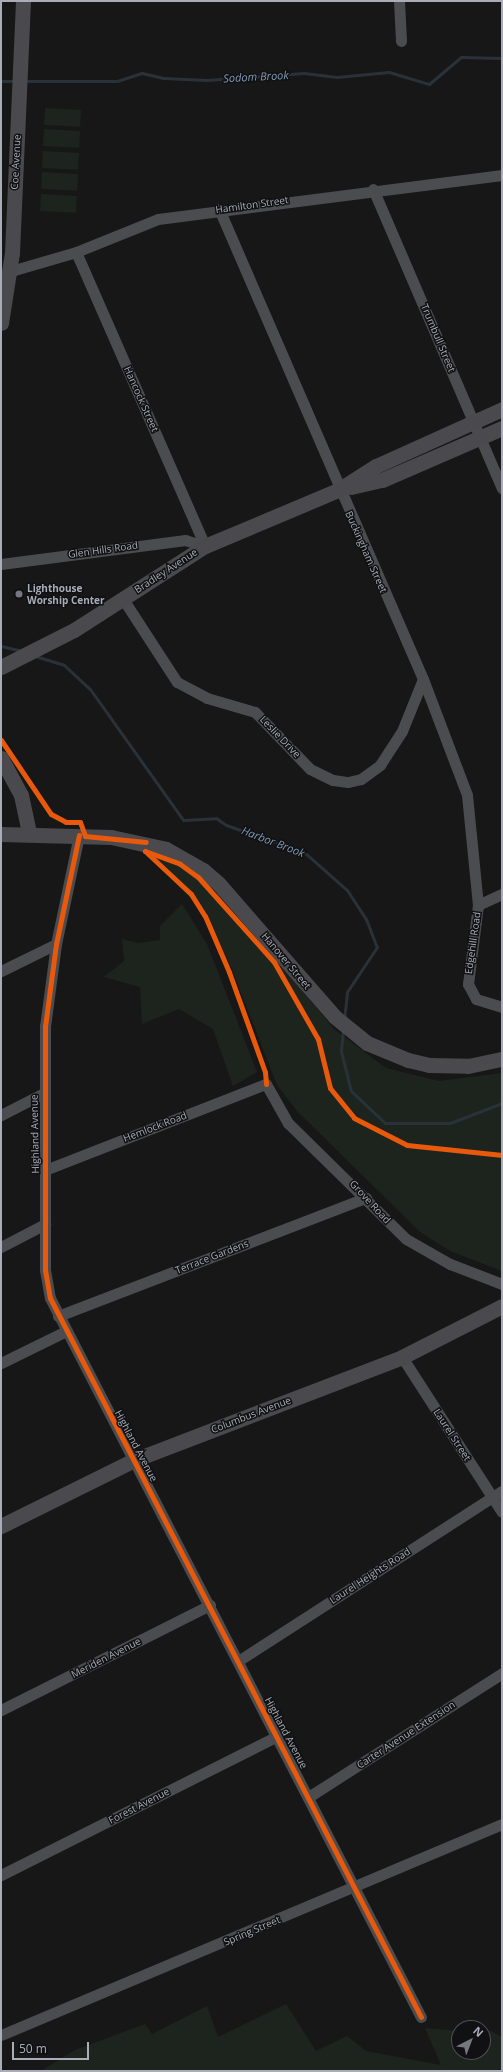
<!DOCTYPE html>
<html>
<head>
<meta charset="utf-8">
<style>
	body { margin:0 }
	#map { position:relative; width:503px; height:2072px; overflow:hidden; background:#171717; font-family:"Open Sans",sans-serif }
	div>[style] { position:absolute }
	.green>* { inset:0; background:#1d241e; transform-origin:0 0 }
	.stream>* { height:3px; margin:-1.5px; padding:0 1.5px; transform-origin:1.5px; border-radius:1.5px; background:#2a3239 }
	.street>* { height:11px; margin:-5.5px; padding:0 5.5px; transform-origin:5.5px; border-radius:5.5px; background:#4b4c50 }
	.secondary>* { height:15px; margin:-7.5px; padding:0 7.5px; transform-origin:7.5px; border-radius:7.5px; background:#4a4a4e }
	.cycleway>* { height:5px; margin:-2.5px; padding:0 2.5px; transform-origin:2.5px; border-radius:2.5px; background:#e8590c }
	.dots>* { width:11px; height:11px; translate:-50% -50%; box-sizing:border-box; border:2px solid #111113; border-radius:50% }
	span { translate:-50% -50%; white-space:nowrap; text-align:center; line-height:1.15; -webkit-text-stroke:3px #111113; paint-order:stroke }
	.street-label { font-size:10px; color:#a8adb8 }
	.poi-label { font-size:10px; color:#a8adb8; font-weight:700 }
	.left { translate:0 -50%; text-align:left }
	.water-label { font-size:11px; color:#7f9bb3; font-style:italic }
	.frame { position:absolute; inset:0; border:2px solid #a8adb8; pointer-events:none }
	.north { position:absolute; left:451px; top:2020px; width:40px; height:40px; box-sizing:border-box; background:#111113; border:1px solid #4d4f55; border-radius:50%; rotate:42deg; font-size:11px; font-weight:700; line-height:16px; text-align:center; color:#a8adb8 }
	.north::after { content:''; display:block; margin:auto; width:14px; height:18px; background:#757880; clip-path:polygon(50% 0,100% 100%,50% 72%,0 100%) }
	.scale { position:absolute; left:12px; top:2042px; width:77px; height:18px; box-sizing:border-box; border:2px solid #a8adb8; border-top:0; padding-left:5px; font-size:12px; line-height:14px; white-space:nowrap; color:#a8adb8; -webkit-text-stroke:3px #111113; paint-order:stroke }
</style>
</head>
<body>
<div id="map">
	<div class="green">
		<i style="left:45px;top:108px;width:36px;height:17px;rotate:3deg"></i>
		<i style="left:44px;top:129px;width:36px;height:17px;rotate:3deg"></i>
		<i style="left:43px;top:151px;width:36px;height:17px;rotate:3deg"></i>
		<i style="left:42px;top:172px;width:36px;height:17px;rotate:3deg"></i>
		<i style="left:41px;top:194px;width:36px;height:17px;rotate:3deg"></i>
		<i style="clip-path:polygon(150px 846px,215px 886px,334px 1029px,386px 1068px,439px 1081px,502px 1073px,502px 1271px,450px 1251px,420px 1232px,297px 1111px,277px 1085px,231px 967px,207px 917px,148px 853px)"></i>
		<i style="clip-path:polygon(182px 904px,207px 944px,257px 1072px,233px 1086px,213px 1029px,179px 1009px,142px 1024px,140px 987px,104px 977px,124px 961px,122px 939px,138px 943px,160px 940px,160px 926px)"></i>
		<i style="clip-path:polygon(286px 2004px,316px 2051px,347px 2036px,366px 2051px,441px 2065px,425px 2028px,459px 2031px,459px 2052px,483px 2052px,483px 2028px,474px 2028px,482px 2026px,502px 2037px,502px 2071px,41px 2071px,75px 2050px,145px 2024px,152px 2034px,207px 2006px,218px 2037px)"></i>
	</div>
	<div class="stream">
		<i style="left:1px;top:81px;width:14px"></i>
		<i style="left:24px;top:81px;width:93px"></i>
		<i style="left:117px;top:81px;width:26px;rotate:-18deg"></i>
		<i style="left:142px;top:73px;width:22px;rotate:13deg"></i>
		<i style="left:163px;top:78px;width:44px;rotate:2.6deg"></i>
		<i style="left:207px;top:80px;width:97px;rotate:-4.1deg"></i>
		<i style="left:304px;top:73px;width:33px;rotate:7deg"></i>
		<i style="left:337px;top:77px;width:52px;rotate:-5.5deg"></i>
		<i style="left:389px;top:72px;width:42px;rotate:16.7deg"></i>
		<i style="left:429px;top:84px;width:42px;rotate:-40.2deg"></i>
		<i style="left:461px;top:57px;width:41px;rotate:1.4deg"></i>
		<i style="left:1px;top:646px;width:22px;rotate:13deg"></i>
		<i style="left:35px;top:656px;width:30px;rotate:17deg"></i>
		<i style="left:64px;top:665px;width:35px;rotate:43deg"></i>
		<i style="left:90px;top:689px;width:161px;rotate:54.6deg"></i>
		<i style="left:183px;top:820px;width:33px;rotate:-3deg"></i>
		<i style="left:216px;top:818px;width:12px;rotate:35deg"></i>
		<i style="left:226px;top:825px;width:83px;rotate:19.1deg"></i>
		<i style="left:304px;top:852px;width:57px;rotate:41.5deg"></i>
		<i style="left:347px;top:890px;width:35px;rotate:57deg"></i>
		<i style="left:366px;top:919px;width:30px;rotate:69deg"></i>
		<i style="left:377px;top:947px;width:54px;rotate:123.7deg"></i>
		<i style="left:347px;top:992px;width:27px;rotate:96deg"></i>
		<i style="left:343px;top:1031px;width:20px;rotate:96deg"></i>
		<i style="left:341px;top:1051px;width:41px;rotate:76deg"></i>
		<i style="left:351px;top:1091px;width:47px;rotate:43.3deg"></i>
		<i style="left:385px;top:1123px;width:65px"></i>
		<i style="left:450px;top:1123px;width:56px;rotate:-21deg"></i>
	</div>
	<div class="street">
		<i style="left:399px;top:1px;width:40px;rotate:87.1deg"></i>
		<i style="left:373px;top:189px;width:326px;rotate:66.7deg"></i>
		<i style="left:219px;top:209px;width:512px;rotate:66.54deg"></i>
		<i style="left:423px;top:679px;width:124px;rotate:69.2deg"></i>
		<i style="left:467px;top:795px;width:111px;rotate:84.3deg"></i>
		<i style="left:478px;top:905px;width:80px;rotate:97.2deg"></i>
		<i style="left:468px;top:984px;width:17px;rotate:62deg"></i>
		<i style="left:476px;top:999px;width:27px;rotate:17deg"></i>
		<i style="left:76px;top:252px;width:321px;rotate:66.3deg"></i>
		<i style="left:11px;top:271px;width:68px;rotate:-16.3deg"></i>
		<i style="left:76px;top:252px;width:88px;rotate:-21.9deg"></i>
		<i style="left:158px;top:219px;width:347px;rotate:-7.3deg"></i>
		<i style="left:1px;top:564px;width:186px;rotate:-7.4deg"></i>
		<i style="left:185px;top:540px;width:21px;rotate:17deg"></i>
		<i style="left:123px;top:599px;width:99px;rotate:57deg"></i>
		<i style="left:177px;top:682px;width:34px;rotate:28deg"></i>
		<i style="left:207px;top:698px;width:50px;rotate:16.3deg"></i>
		<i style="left:255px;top:712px;width:79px;rotate:46deg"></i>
		<i style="left:310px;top:769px;width:25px;rotate:26deg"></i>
		<i style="left:333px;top:780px;width:15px;rotate:8deg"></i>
		<i style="left:348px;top:782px;width:13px;rotate:-13deg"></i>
		<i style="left:361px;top:779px;width:24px;rotate:-36deg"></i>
		<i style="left:380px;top:765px;width:40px;rotate:-57.1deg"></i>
		<i style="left:402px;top:731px;width:56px;rotate:-68deg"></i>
		<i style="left:79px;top:835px;width:111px;rotate:101.9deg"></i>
		<i style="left:56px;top:944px;width:83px;rotate:97.6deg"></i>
		<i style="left:45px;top:1026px;width:244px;rotate:90deg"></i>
		<i style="left:45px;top:1270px;width:28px;rotate:80deg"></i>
		<i style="left:50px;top:1298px;width:809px;rotate:62.71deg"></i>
		<i style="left:478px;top:905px;width:26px;rotate:-25deg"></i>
		<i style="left:1px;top:971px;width:61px;rotate:-26.1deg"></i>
		<i style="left:1px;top:1115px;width:48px;rotate:-27.1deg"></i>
		<i style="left:45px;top:1170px;width:237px;rotate:-21.3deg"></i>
		<i style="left:266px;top:1084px;width:45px;rotate:60.6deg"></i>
		<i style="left:288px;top:1123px;width:165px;rotate:44.5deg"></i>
		<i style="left:406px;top:1239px;width:51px;rotate:29.6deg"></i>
		<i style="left:450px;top:1264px;width:56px;rotate:21deg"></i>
		<i style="left:1px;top:1247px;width:50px;rotate:-27.6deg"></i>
		<i style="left:58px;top:1316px;width:330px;rotate:-21deg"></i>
		<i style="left:402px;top:1357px;width:184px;rotate:57.2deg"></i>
		<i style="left:1px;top:1363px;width:72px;rotate:-26.2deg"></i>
		<i style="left:238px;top:1661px;width:314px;rotate:-32.8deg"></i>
		<i style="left:1px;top:1710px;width:234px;rotate:-26.7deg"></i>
		<i style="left:310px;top:1796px;width:228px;rotate:-32.6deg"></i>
		<i style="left:1px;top:1875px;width:309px;rotate:-26.7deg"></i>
		<i style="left:1px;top:2035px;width:544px;rotate:-22.84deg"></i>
	</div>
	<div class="secondary">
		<i style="left:1px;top:323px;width:71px;rotate:-81.1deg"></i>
		<i style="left:12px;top:253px;width:252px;rotate:-87.5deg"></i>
		<i style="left:351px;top:487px;width:32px;rotate:-13deg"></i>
		<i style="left:382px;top:480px;width:131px;rotate:-23.4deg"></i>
		<i style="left:1px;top:667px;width:82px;rotate:-26.9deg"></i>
		<i style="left:74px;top:630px;width:156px;rotate:-32.7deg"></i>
		<i style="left:205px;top:546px;width:144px;rotate:-22.8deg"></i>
		<i style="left:338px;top:490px;width:45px;rotate:-32.3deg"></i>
		<i style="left:376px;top:466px;width:138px;rotate:-24.3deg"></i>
		<i style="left:1px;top:758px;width:42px;rotate:61.6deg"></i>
		<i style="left:21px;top:795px;width:40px;rotate:78deg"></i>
		<i style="left:1px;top:834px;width:110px;rotate:1.6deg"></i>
		<i style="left:111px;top:837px;width:56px;rotate:12.3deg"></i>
		<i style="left:166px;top:849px;width:43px;rotate:29.6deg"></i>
		<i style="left:203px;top:870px;width:21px;rotate:41deg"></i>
		<i style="left:219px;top:884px;width:176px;rotate:48.9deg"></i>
		<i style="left:335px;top:1017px;width:41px;rotate:39.1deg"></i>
		<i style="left:367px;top:1043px;width:44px;rotate:22.5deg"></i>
		<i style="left:408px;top:1060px;width:22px;rotate:13deg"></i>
		<i style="left:429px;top:1065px;width:39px;rotate:1deg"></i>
		<i style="left:468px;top:1066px;width:35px;rotate:-12deg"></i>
		<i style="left:1px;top:1526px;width:148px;rotate:-26.4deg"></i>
		<i style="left:134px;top:1460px;width:287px;rotate:-21deg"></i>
		<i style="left:402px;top:1357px;width:112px;rotate:-27deg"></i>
	</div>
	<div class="cycleway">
		<i style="left:1px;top:740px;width:89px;rotate:56deg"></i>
		<i style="left:51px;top:814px;width:17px;rotate:28deg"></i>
		<i style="left:66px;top:822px;width:14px"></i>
		<i style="left:80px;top:822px;width:15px;rotate:70deg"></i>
		<i style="left:85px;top:836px;width:61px;rotate:5.6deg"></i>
		<i style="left:79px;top:835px;width:111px;rotate:101.9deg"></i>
		<i style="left:56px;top:944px;width:83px;rotate:97.6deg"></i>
		<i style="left:45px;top:1026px;width:244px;rotate:90deg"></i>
		<i style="left:45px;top:1270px;width:28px;rotate:80deg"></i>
		<i style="left:50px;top:1298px;width:809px;rotate:62.71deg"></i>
		<i style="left:145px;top:851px;width:37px;rotate:20deg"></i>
		<i style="left:180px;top:864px;width:22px;rotate:36deg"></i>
		<i style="left:198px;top:877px;width:114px;rotate:48.2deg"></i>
		<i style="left:274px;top:962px;width:89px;rotate:60.3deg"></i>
		<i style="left:318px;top:1039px;width:50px;rotate:76.2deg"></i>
		<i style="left:330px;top:1088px;width:38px;rotate:51deg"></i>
		<i style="left:354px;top:1118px;width:59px;rotate:27deg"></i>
		<i style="left:407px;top:1145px;width:96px;rotate:6deg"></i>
		<i style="left:145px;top:851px;width:63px;rotate:43.1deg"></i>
		<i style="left:191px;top:894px;width:26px;rotate:58deg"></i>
		<i style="left:205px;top:916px;width:61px;rotate:66.8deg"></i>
		<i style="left:229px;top:972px;width:106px;rotate:70.2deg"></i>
		<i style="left:265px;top:1072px;width:12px;rotate:85deg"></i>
	</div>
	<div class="dots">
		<i style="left:19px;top:594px;background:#757880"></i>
	</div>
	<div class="street-label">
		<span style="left:16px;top:162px;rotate:-87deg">Coe Avenue</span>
		<span style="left:252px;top:205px;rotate:-8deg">Hamilton Street</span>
		<span style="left:438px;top:338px;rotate:67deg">Trumbull Street</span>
		<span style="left:141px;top:399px;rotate:66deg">Hancock Street</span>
		<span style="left:103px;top:550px;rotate:-8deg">Glen Hills Road</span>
		<span style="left:366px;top:552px;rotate:66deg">Buckingham Street</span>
		<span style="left:166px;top:571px;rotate:-33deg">Bradley Avenue</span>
		<span style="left:280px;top:737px;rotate:46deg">Leslie Drive</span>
		<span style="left:473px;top:943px;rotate:-82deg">Edgehill Road</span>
		<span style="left:286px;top:961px;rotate:50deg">Hanover Street</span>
		<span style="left:155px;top:1127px;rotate:-21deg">Hemlock Road</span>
		<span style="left:35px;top:1134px;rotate:-91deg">Highland Avenue</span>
		<span style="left:370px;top:1202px;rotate:47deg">Grove Road</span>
		<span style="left:212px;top:1257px;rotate:-21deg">Terrace Gardens</span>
		<span style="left:251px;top:1415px;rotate:-21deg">Columbus Avenue</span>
		<span style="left:452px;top:1435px;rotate:57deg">Laurel Street</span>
		<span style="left:136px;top:1446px;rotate:62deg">Highland Avenue</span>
		<span style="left:370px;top:1576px;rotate:-33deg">Laurel Heights Road</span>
		<span style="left:106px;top:1658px;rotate:-27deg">Meriden Avenue</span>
		<span style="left:286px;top:1733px;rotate:62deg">Highland Avenue</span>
		<span style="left:406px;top:1735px;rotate:-33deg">Carter Avenue Extension</span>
		<span style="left:139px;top:1806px;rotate:-27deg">Forest Avenue</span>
		<span style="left:252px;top:1931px;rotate:-23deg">Spring Street</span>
	</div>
	<div class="poi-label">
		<span class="left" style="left:27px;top:594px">Lighthouse<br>Worship Center</span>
	</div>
	<div class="water-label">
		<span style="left:256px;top:77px;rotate:-3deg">Sodom Brook</span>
		<span style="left:273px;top:842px;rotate:21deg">Harbor Brook</span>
	</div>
	<div class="frame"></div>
	<div class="north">N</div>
	<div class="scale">50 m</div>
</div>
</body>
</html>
